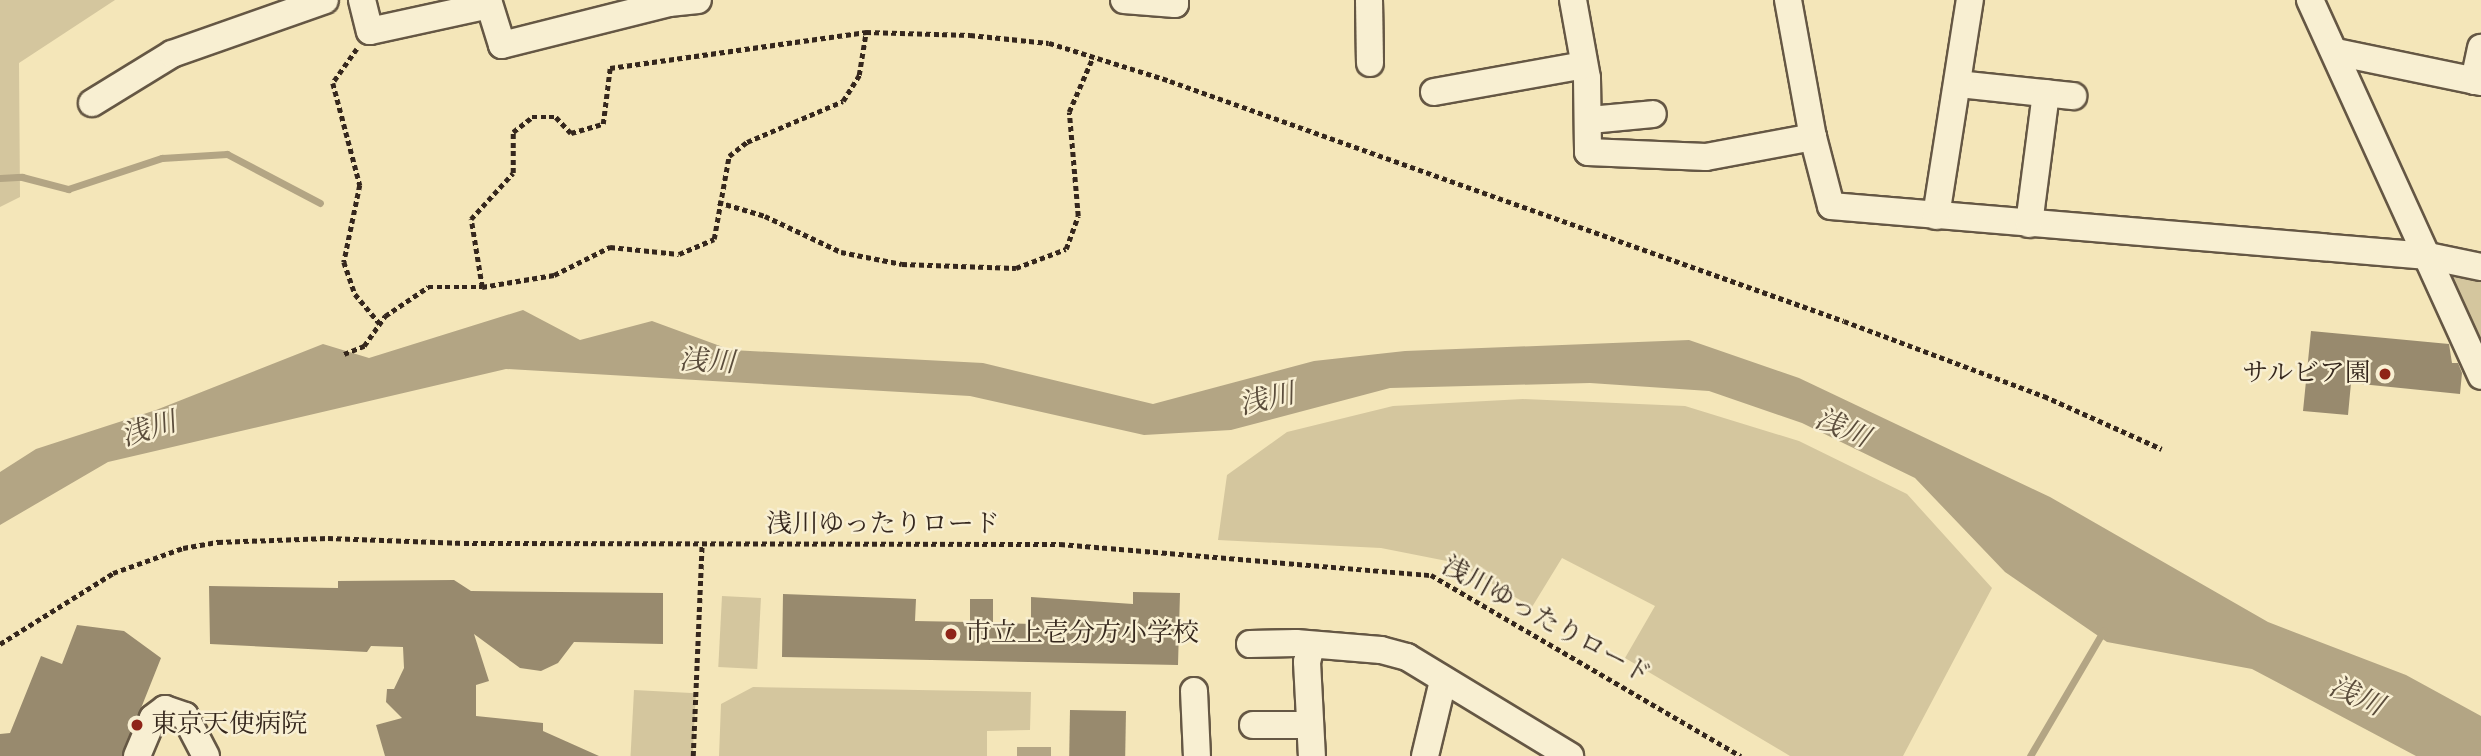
<!DOCTYPE html>
<html>
<head>
<meta charset="utf-8">
<style>
	body { margin:0 }
	#map { position:relative; width:2481px; height:756px; overflow:hidden; background:#f4e6b9; font-family:"IM FELL DW Pica","Noto Serif JP",serif }
	div>[style] { position:absolute }
	.green>* { inset:0; background:#d4c69e; transform-origin:0 0 }
	.water>* { inset:0; background:#b3a584; transform-origin:0 0 }
	.stream>* { height:7px; margin:-3.5px; padding:0 3.5px; transform-origin:3.5px; border-radius:3.5px; background:#b3a584 }
	.building>* { inset:0; background:#988a6e; transform-origin:0 0 }
	.path>* { height:4.5px; margin-top:-2.25px; transform-origin:0; background:repeating-linear-gradient(90deg,#35271d 0 5px,transparent 0 8.5px) }
	.roads { filter:drop-shadow(2px 0 #655744) drop-shadow(-2px 0 #655744) drop-shadow(0 2px #655744) drop-shadow(0 -2px #655744) }
	.minor>* { height:26px; margin:-13px; padding:0 13px; transform-origin:13px; border-radius:13px; background:#f8efd2 }
	.dots>* { width:19px; height:19px; translate:-50% -50%; box-sizing:border-box; border:4px solid #f8efd2; border-radius:50% }
	span { translate:-50% -50%; white-space:nowrap; text-align:center; line-height:1.15; -webkit-text-stroke:5px #f8efd2; paint-order:stroke }
	.poi-label { font-size:26px; color:#35271d }
	.right { translate:-100% -50%; text-align:right }
	.left { translate:0 -50%; text-align:left }
	.street-label { font-size:26px; color:#35271d }
	.water-label { font-size:28px; color:#5b4d3c; font-style:italic }
</style>
</head>
<body>
<div id="map">
	<div class="green">
		<i style="clip-path:polygon(0 0,115px 0,19px 63px,20px 197px,0 207px)"></i>
		<i style="clip-path:polygon(2428px 256px,2481px 267px,2481px 340px,2464px 337px)"></i>
		<i style="clip-path:polygon(1523px 399px,1685px 406px,1799px 441px,1907px 494px,1992px 588px,1903px 756px,1790px 756px,1625px 658px,1655px 606px,1562px 558px,1532px 607px,1457px 563px,1381px 548px,1218px 540px,1227px 475px,1287px 432px,1393px 406px)"></i>
		<i style="left:722px;top:596px;width:39px;height:71px;rotate:3deg"></i>
		<i style="clip-path:polygon(753px 687px,1031px 692px,1030px 730px,987px 731px,987px 756px,719px 756px,721px 704px)"></i>
		<i style="left:634px;top:690px;width:62px;height:66px;rotate:3deg"></i>
	</div>
	<div class="water">
		<i style="clip-path:polygon(523px 310px,580px 340px,652px 321px,731px 350px,983px 363px,1153px 404px,1314px 361px,1405px 351px,1689px 340px,1799px 378px,2050px 497px,2268px 622px,2406px 675px,2481px 716px,2481px 756px,2416px 756px,2252px 669px,2107px 642px,2005px 572px,1915px 478px,1802px 423px,1709px 391px,1590px 383px,1390px 388px,1231px 430px,1144px 435px,970px 396px,506px 369px,108px 462px,0 525px,0 472px,36px 449px,156px 410px,323px 344px,369px 358px)"></i>
		<i style="left:1017px;top:747px;width:34px;height:9px"></i>
	</div>
	<div class="stream">
		<i style="left:0;top:178px;width:22px;rotate:-3deg"></i>
		<i style="left:22px;top:177px;width:48px;rotate:14.6deg"></i>
		<i style="left:68px;top:189px;width:99px;rotate:-18.3deg"></i>
		<i style="left:162px;top:158px;width:65px;rotate:-3.5deg"></i>
		<i style="left:227px;top:154px;width:105px;rotate:27.8deg"></i>
		<i style="left:2030px;top:756px;width:146px;rotate:-59.6deg"></i>
	</div>
	<div class="building">
		<i style="clip-path:polygon(2311px 331px,2449px 344px,2452px 363px,2458px 363px,2462px 373px,2460px 394px,2351px 383px,2348px 415px,2303px 411px)"></i>
		<i style="clip-path:polygon(454px 580px,471px 591px,663px 593px,663px 644px,574px 642px,558px 663px,541px 671px,520px 668px,474px 634px,489px 681px,476px 685px,476px 716px,543px 723px,543px 731px,599px 756px,385px 756px,376px 725px,402px 718px,386px 702px,387px 689px,394px 689px,404px 668px,403px 647px,371px 646px,367px 652px,210px 644px,209px 586px,338px 588px,338px 581px)"></i>
		<i style="clip-path:polygon(1133px 592px,1180px 593px,1178px 665px,782px 657px,783px 594px,916px 599px,915px 621px,970px 622px,970px 599px,993px 599px,993px 623px,1031px 624px,1031px 597px,1133px 604px)"></i>
		<i style="clip-path:polygon(77px 625px,124px 631px,161px 658px,122px 756px,0 756px,0 734px,10px 733px,41px 656px,62px 664px)"></i>
		<i style="left:1070px;top:710px;width:56px;height:46px;rotate:1deg"></i>
	</div>
	<div class="path">
		<i style="left:357px;top:49px;width:42px;rotate:125.2deg"></i>
		<i style="left:333px;top:83px;width:106px;rotate:75.2deg"></i>
		<i style="left:360px;top:185px;width:79px;rotate:101.7deg"></i>
		<i style="left:344px;top:262px;width:34px;rotate:71deg"></i>
		<i style="left:355px;top:294px;width:39px;rotate:50deg"></i>
		<i style="left:718px;top:202px;width:49px;rotate:16.6deg"></i>
		<i style="left:765px;top:216px;width:84px;rotate:25.3deg"></i>
		<i style="left:841px;top:252px;width:62px;rotate:11.1deg"></i>
		<i style="left:902px;top:264px;width:114px;rotate:2deg"></i>
		<i style="left:1016px;top:268px;width:53px;rotate:-20.8deg"></i>
		<i style="left:1066px;top:249px;width:35px;rotate:-70deg"></i>
		<i style="left:1078px;top:216px;width:104px;rotate:-94.9deg"></i>
		<i style="left:1069px;top:112px;width:60px;rotate:-66.4deg"></i>
		<i style="left:482px;top:287px;width:69px;rotate:-99.2deg"></i>
		<i style="left:471px;top:219px;width:62px;rotate:-47.6deg"></i>
		<i style="left:513px;top:173px;width:41px;rotate:-90deg"></i>
		<i style="left:513px;top:132px;width:24px;rotate:-38deg"></i>
		<i style="left:532px;top:117px;width:24px"></i>
		<i style="left:556px;top:117px;width:22px;rotate:47deg"></i>
		<i style="left:571px;top:133px;width:33px;rotate:-16deg"></i>
		<i style="left:603px;top:124px;width:56px;rotate:-82.9deg"></i>
		<i style="left:610px;top:68px;width:259px;rotate:-8deg"></i>
		<i style="left:866px;top:32px;width:104px;rotate:1.7deg"></i>
		<i style="left:970px;top:35px;width:79px;rotate:5.8deg"></i>
		<i style="left:1049px;top:43px;width:127px;rotate:17.4deg"></i>
		<i style="left:1170px;top:81px;width:715px;rotate:19.6deg"></i>
		<i style="left:1844px;top:321px;width:214px;rotate:20.6deg"></i>
		<i style="left:2044px;top:396px;width:129px;rotate:24.2deg"></i>
		<i style="left:344px;top:354px;width:22px;rotate:-22deg"></i>
		<i style="left:364px;top:346px;width:37px;rotate:-55deg"></i>
		<i style="left:385px;top:316px;width:52px;rotate:-34deg"></i>
		<i style="left:428px;top:287px;width:54px"></i>
		<i style="left:482px;top:287px;width:73px;rotate:-9.5deg"></i>
		<i style="left:554px;top:275px;width:63px;rotate:-26.6deg"></i>
		<i style="left:610px;top:247px;width:69px;rotate:5.8deg"></i>
		<i style="left:679px;top:254px;width:38px;rotate:-23deg"></i>
		<i style="left:714px;top:239px;width:84px;rotate:-79.8deg"></i>
		<i style="left:729px;top:156px;width:23px;rotate:-38deg"></i>
		<i style="left:747px;top:142px;width:104px;rotate:-23.1deg"></i>
		<i style="left:843px;top:101px;width:31px;rotate:-58deg"></i>
		<i style="left:859px;top:75px;width:44px;rotate:-80.8deg"></i>
		<i style="left:0;top:644px;width:133px;rotate:-32.1deg"></i>
		<i style="left:113px;top:573px;width:74px;rotate:-19.7deg"></i>
		<i style="left:183px;top:548px;width:36px;rotate:-10deg"></i>
		<i style="left:218px;top:542px;width:110px;rotate:-2.1deg"></i>
		<i style="left:328px;top:538px;width:136px;rotate:2.1deg"></i>
		<i style="left:464px;top:543px;width:596px;rotate:0.1deg"></i>
		<i style="left:1060px;top:544px;width:372px;rotate:4.8deg"></i>
		<i style="left:1431px;top:575px;width:359px;rotate:30.3deg"></i>
		<i style="left:693px;top:756px;width:212px;rotate:-87.6deg"></i>
	</div>
	<div class="roads">
		<div class="minor">
			<i style="left:362px;top:0;width:32px;rotate:76deg"></i>
			<i style="left:370px;top:31px;width:122px;rotate:-12.3deg"></i>
			<i style="left:488px;top:0;width:47px;rotate:72.7deg"></i>
			<i style="left:502px;top:45px;width:172px;rotate:-14.1deg"></i>
			<i style="left:669px;top:3px;width:29px;rotate:-6deg"></i>
			<i style="left:1124px;top:0;width:51px;rotate:4.5deg"></i>
			<i style="left:1175px;top:4px;width:4px;rotate:-90deg"></i>
			<i style="left:1369px;top:0;width:63px;rotate:89.1deg"></i>
			<i style="left:1573px;top:0;width:79px;rotate:79.8deg"></i>
			<i style="left:1587px;top:78px;width:74px;rotate:89.2deg"></i>
			<i style="left:1588px;top:152px;width:118px;rotate:2.4deg"></i>
			<i style="left:1706px;top:157px;width:109px;rotate:-10.6deg"></i>
			<i style="left:1788px;top:0;width:139px;rotate:79.7deg"></i>
			<i style="left:1813px;top:137px;width:71px;rotate:75.4deg"></i>
			<i style="left:1831px;top:206px;width:599px;rotate:4.79deg"></i>
			<i style="left:2428px;top:256px;width:54px;rotate:11.7deg"></i>
			<i style="left:2310px;top:0;width:413px;rotate:65.5deg"></i>
			<i style="left:2336px;top:52px;width:148px;rotate:11.7deg"></i>
			<i style="left:2474px;top:81px;width:34px;rotate:-78deg"></i>
			<i style="left:1958px;top:84px;width:116px;rotate:6deg"></i>
			<i style="left:1434px;top:92px;width:152px;rotate:-10.2deg"></i>
			<i style="left:92px;top:103px;width:94px;rotate:-31.5deg"></i>
			<i style="left:172px;top:54px;width:162px;rotate:-19.4deg"></i>
			<i style="left:1590px;top:120px;width:63px;rotate:-5.4deg"></i>
			<i style="left:1936px;top:216px;width:219px;rotate:-81.1deg"></i>
			<i style="left:2029px;top:224px;width:132px;rotate:-82.6deg"></i>
			<i style="left:1250px;top:644px;width:46px;rotate:-1.2deg"></i>
			<i style="left:1296px;top:643px;width:85px;rotate:4.7deg"></i>
			<i style="left:1381px;top:650px;width:27px;rotate:15deg"></i>
			<i style="left:1407px;top:657px;width:191px;rotate:31.3deg"></i>
			<i style="left:1311px;top:646px;width:16px;rotate:104deg"></i>
			<i style="left:1307px;top:662px;width:94px;rotate:87deg"></i>
			<i style="left:1194px;top:691px;width:65px;rotate:87.4deg"></i>
			<i style="left:1253px;top:725px;width:57px"></i>
			<i style="left:137px;top:756px;width:41px;rotate:-67.2deg"></i>
			<i style="left:153px;top:718px;width:15px;rotate:-37deg"></i>
			<i style="left:165px;top:709px;width:21px;rotate:19deg"></i>
			<i style="left:185px;top:716px;width:45px;rotate:62.3deg"></i>
			<i style="left:1425px;top:756px;width:77px;rotate:-76.5deg"></i>
		</div>
	</div>
	<div class="dots">
		<i style="left:2385px;top:374px;background:#8f2418"></i>
		<i style="left:951px;top:634px;background:#8f2418"></i>
		<i style="left:137px;top:725px;background:#8f2418"></i>
	</div>
	<div class="poi-label">
		<span class="right" style="left:2371px;top:374px">サルビア園</span>
		<span class="left" style="left:965px;top:634px">市立上壱分方小学校</span>
		<span class="left" style="left:151px;top:725px">東京天使病院</span>
	</div>
	<div class="street-label">
		<span style="left:883px;top:525px">浅川ゆったりロード</span>
		<span style="left:1546px;top:621px;rotate:29deg">浅川ゆったりロード</span>
	</div>
	<div class="water-label">
		<span style="left:707px;top:362px;rotate:3deg">浅川</span>
		<span style="left:1267px;top:400px;rotate:-13deg">浅川</span>
		<span style="left:1842px;top:429px;rotate:23deg">浅川</span>
		<span style="left:149px;top:430px;rotate:-17deg">浅川</span>
		<span style="left:2356px;top:697px;rotate:24deg">浅川</span>
	</div>
</div>
</body>
</html>
